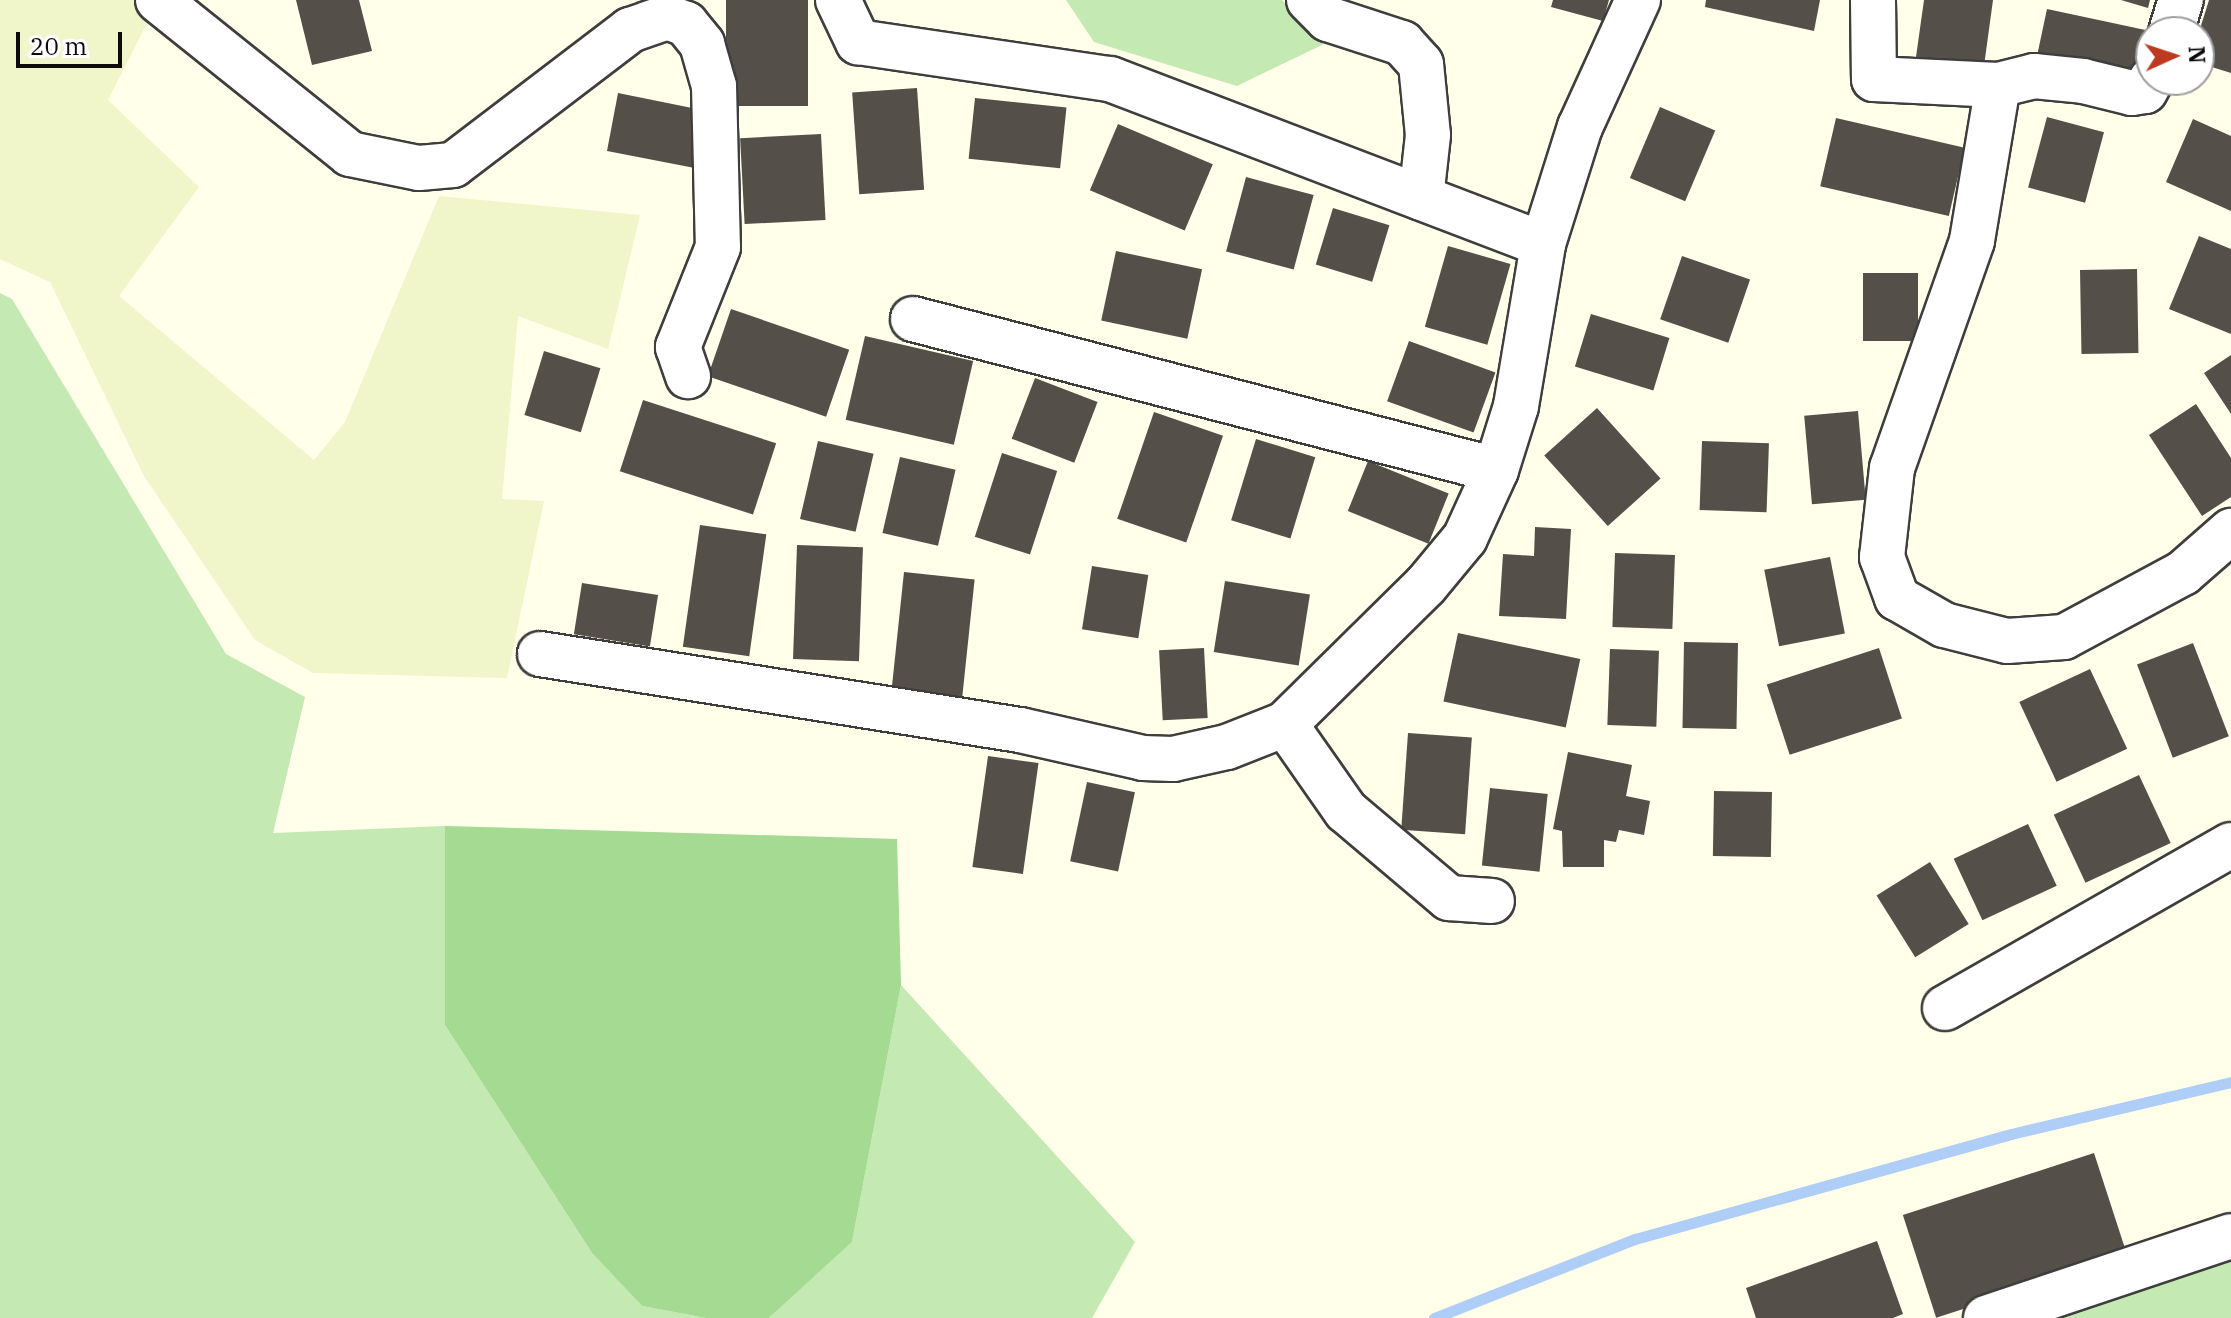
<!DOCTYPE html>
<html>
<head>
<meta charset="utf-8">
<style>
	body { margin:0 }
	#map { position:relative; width:2231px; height:1318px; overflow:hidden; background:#ffffea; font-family:"IBM Plex Serif",serif }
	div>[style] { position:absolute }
	.farmland>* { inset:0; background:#f0f5ca }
	.green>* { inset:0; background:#c4e9b3 }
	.forest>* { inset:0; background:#a4da92 }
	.stream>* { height:11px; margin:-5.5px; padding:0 5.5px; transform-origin:5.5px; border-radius:5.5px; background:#aecdf7 }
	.building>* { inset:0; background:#544f48; transform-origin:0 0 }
	.roads { filter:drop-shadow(2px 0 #3e3e3e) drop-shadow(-2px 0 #3e3e3e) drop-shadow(0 2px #3e3e3e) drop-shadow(0 -2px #3e3e3e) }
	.minor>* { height:44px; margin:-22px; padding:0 22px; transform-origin:22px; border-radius:22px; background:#fff }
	span { translate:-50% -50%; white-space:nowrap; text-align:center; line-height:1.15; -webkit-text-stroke:8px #fff; paint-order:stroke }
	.north { position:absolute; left:2135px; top:16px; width:80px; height:80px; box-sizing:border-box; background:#fff; border:2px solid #9d9d9d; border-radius:50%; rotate:87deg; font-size:22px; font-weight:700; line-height:32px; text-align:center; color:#0b0b0b }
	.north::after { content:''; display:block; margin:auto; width:28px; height:36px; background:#bd3a21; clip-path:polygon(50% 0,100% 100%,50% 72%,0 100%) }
	.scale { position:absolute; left:16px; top:32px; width:106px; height:36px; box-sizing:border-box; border:4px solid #0b0b0b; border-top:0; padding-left:10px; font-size:24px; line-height:28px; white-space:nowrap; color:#0b0b0b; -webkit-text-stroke:6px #fff; paint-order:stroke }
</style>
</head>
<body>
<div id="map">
	<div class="farmland">
		<i style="clip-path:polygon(0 0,159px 0,108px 100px,199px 187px,119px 296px,314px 460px,345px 422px,439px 196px,640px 215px,608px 349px,518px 316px,502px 499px,544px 501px,507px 678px,313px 673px,255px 640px,144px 476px,50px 282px,0 259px)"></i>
	</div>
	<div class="green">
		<i style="clip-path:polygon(1066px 0,1282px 0,1324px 44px,1237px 86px,1094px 42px)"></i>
		<i style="clip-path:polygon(0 293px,12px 299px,226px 654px,305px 697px,273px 833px,445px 826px,445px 1025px,592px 1253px,642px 1306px,706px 1318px,0 1318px)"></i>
		<i style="clip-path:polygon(901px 985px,1135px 1242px,1092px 1318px,769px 1318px,852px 1242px)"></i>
		<i style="clip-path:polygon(2231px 1251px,2231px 1318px,2063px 1318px)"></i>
	</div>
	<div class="forest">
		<i style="clip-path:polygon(445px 826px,897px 839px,901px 985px,852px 1242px,769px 1318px,706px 1318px,642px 1306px,592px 1253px,445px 1025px)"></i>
	</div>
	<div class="stream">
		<i style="left:1434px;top:1318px;width:216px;rotate:-21.5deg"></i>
		<i style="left:1635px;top:1239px;width:390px;rotate:-15.6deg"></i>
		<i style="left:2011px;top:1134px;width:226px;rotate:-13.3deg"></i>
	</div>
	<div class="building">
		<i style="clip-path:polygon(296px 0,359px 0,372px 51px,312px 65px)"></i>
		<i style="left:726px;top:0;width:82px;height:106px"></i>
		<i style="clip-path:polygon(1553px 0,1609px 0,1603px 21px,1551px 7px)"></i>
		<i style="clip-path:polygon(1706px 0,1820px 0,1814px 31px,1705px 7px)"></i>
		<i style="clip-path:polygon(1924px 0,1993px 0,1984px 66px,1916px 57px)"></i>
		<i style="clip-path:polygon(2121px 0,2150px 0,2148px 8px)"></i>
		<i style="clip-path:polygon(2209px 0,2231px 0,2231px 73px,2199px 63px,2199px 32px)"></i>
		<i style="left:2047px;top:9px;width:103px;height:57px;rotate:12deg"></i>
		<i style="left:917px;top:88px;width:102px;height:65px;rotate:86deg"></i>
		<i style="clip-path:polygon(618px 93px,697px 109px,705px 170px,607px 151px)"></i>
		<i style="left:975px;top:98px;width:92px;height:61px;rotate:6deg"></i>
		<i style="left:1660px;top:107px;width:60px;height:77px;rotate:23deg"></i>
		<i style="left:2047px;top:117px;width:59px;height:73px;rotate:15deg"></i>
		<i style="left:1836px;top:118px;width:132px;height:70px;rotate:13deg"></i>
		<i style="clip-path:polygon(2193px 119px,2231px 136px,2231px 211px,2166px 182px)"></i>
		<i style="left:1118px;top:124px;width:103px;height:72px;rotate:23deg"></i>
		<i style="left:821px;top:134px;width:86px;height:81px;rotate:87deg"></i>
		<i style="left:1246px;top:177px;width:70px;height:77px;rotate:15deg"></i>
		<i style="left:1333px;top:208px;width:59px;height:59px;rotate:17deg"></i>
		<i style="clip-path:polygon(2199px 236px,2231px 249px,2231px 334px,2169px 309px)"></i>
		<i style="left:1448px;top:246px;width:65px;height:84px;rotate:16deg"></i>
		<i style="left:1116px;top:251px;width:88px;height:71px;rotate:12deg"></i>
		<i style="left:1682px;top:256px;width:72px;height:67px;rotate:19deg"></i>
		<i style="left:2137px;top:269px;width:84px;height:57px;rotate:89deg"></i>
		<i style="left:1918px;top:273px;width:68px;height:55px;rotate:90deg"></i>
		<i style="left:731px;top:309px;width:125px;height:71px;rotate:19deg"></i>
		<i style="left:1591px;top:314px;width:82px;height:55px;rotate:17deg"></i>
		<i style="left:865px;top:336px;width:111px;height:86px;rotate:13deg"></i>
		<i style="left:1409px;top:341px;width:92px;height:64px;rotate:20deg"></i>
		<i style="left:544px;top:351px;width:59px;height:67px;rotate:17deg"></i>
		<i style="clip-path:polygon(2231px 355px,2231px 414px,2204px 373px)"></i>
		<i style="left:1035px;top:378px;width:67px;height:65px;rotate:21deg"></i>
		<i style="left:643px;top:400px;width:140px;height:75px;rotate:18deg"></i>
		<i style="clip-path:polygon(2196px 404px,2231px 458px,2231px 497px,2202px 516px,2149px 435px)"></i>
		<i style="left:1597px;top:408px;width:95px;height:71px;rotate:48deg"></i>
		<i style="left:1858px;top:411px;width:89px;height:54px;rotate:85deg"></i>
		<i style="left:1154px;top:412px;width:73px;height:113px;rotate:19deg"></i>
		<i style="left:1256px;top:439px;width:62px;height:85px;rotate:17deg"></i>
		<i style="left:818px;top:441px;width:57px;height:80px;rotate:13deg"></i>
		<i style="left:1702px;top:441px;width:67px;height:69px;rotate:2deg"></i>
		<i style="left:1002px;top:453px;width:58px;height:88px;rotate:18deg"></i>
		<i style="left:900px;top:457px;width:57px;height:78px;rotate:13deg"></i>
		<i style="left:1368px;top:461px;width:87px;height:54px;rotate:22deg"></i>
		<i style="left:700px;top:525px;width:67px;height:123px;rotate:8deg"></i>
		<i style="clip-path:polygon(1535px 527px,1571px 529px,1566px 619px,1499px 616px,1503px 554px,1534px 556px)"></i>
		<i style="left:797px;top:545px;width:66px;height:114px;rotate:2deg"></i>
		<i style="left:1615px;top:553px;width:60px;height:74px;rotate:2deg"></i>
		<i style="left:1830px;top:557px;width:78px;height:67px;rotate:79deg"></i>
		<i style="left:1092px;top:566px;width:57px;height:64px;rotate:9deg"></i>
		<i style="left:904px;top:572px;width:71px;height:125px;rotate:6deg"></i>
		<i style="left:1225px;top:581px;width:86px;height:72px;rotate:9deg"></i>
		<i style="left:582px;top:583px;width:77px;height:52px;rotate:9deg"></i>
		<i style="left:1458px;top:633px;width:125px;height:70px;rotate:12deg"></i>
		<i style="left:1684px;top:642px;width:54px;height:86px;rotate:1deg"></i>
		<i style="left:2193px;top:643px;width:100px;height:60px;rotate:69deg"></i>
		<i style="left:1204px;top:648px;width:70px;height:45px;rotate:87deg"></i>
		<i style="left:1879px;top:648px;width:74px;height:118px;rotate:72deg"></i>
		<i style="left:1610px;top:649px;width:49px;height:76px;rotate:2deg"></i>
		<i style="left:2090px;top:669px;width:88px;height:78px;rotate:65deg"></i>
		<i style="left:1408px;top:733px;width:64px;height:97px;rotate:4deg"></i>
		<i style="clip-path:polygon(1568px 752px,1632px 765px,1626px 796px,1650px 801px,1644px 835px,1619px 830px,1616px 842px,1604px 840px,1604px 867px,1563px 867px,1562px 831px,1553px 829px)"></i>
		<i style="left:988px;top:756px;width:51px;height:112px;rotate:8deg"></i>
		<i style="left:2139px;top:775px;width:75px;height:94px;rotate:65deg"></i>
		<i style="left:1087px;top:782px;width:49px;height:81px;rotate:12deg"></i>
		<i style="left:1490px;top:788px;width:58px;height:78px;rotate:6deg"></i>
		<i style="left:1714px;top:791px;width:58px;height:65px;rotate:1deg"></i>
		<i style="left:2028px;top:824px;width:68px;height:82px;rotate:65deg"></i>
		<i style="left:1930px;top:862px;width:73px;height:63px;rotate:58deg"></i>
		<i style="left:2094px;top:1153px;width:108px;height:201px;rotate:72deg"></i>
		<i style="clip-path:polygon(1877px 1241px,1903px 1314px,1893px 1318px,1756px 1318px,1746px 1288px)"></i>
	</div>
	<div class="roads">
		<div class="minor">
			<i style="left:158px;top:0;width:246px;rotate:38.7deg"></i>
			<i style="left:350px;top:154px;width:70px;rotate:11.5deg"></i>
			<i style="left:419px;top:168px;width:34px;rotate:-5deg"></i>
			<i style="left:453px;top:165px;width:223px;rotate:-37.3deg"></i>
			<i style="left:630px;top:30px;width:39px;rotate:-19deg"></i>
			<i style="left:667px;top:17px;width:20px;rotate:20deg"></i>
			<i style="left:686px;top:24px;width:26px;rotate:51deg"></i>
			<i style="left:702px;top:44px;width:44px;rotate:74.1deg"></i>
			<i style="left:714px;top:86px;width:161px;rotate:88.6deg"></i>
			<i style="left:718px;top:247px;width:108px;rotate:111.8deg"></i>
			<i style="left:678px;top:347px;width:31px;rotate:71deg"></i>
			<i style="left:838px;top:0;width:47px;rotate:64.5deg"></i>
			<i style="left:858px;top:42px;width:255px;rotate:8.4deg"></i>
			<i style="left:1110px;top:79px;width:463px;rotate:20.9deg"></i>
			<i style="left:1309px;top:0;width:27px;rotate:45deg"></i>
			<i style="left:1328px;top:19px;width:78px;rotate:18deg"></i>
			<i style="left:1402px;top:43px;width:28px;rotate:48deg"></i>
			<i style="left:1421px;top:64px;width:71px;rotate:84.4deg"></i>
			<i style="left:1428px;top:135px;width:63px;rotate:96.3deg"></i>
			<i style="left:1873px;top:0;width:79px;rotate:89.3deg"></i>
			<i style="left:1874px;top:79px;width:124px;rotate:2.8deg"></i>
			<i style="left:1998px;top:85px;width:158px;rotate:99.5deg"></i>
			<i style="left:1972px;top:241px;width:241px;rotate:109.4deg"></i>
			<i style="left:1892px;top:468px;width:90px;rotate:96.4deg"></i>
			<i style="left:1882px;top:557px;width:44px;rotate:69.9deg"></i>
			<i style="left:1897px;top:598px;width:54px;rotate:29.9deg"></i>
			<i style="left:1944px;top:625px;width:65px;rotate:14.3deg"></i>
			<i style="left:2007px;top:641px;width:57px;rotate:-4deg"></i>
			<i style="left:2064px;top:637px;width:135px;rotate:-28.3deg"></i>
			<i style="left:2183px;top:573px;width:64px;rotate:-41.2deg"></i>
			<i style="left:2171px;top:32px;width:34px;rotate:-73deg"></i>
			<i style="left:1998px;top:85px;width:37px;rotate:-14deg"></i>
			<i style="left:2034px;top:76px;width:49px;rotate:5.8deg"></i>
			<i style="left:2083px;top:81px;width:50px;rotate:13.8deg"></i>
			<i style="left:2132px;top:93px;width:13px;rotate:-9deg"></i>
			<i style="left:2145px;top:91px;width:13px;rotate:-61deg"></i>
			<i style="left:913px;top:319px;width:602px;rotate:14.52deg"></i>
			<i style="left:540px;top:654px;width:486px;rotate:9deg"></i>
			<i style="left:1020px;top:730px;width:126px;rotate:12.8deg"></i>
			<i style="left:1143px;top:758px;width:30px;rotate:2deg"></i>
			<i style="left:1173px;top:759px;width:55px;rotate:-12.5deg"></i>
			<i style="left:1227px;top:747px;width:62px;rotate:-21.6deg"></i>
			<i style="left:1285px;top:724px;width:198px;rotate:-44.6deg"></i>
			<i style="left:1426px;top:585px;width:61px;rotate:-50.3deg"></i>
			<i style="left:1465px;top:538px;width:75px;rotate:-65.5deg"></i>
			<i style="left:1496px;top:470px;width:67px;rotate:-72.6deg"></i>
			<i style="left:1516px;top:406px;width:164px;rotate:-80.5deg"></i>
			<i style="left:1543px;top:244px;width:123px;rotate:-72.5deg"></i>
			<i style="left:1580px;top:127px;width:140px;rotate:-65.5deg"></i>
			<i style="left:1285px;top:724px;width:106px;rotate:55deg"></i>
			<i style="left:1346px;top:811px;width:135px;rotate:40.2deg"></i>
			<i style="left:1449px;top:898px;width:43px;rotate:4deg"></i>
			<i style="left:1945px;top:1008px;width:329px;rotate:-29.7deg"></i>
			<i style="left:1986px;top:1318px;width:258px;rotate:-18.5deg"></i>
		</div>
	</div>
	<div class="north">N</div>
	<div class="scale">20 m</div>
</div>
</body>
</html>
